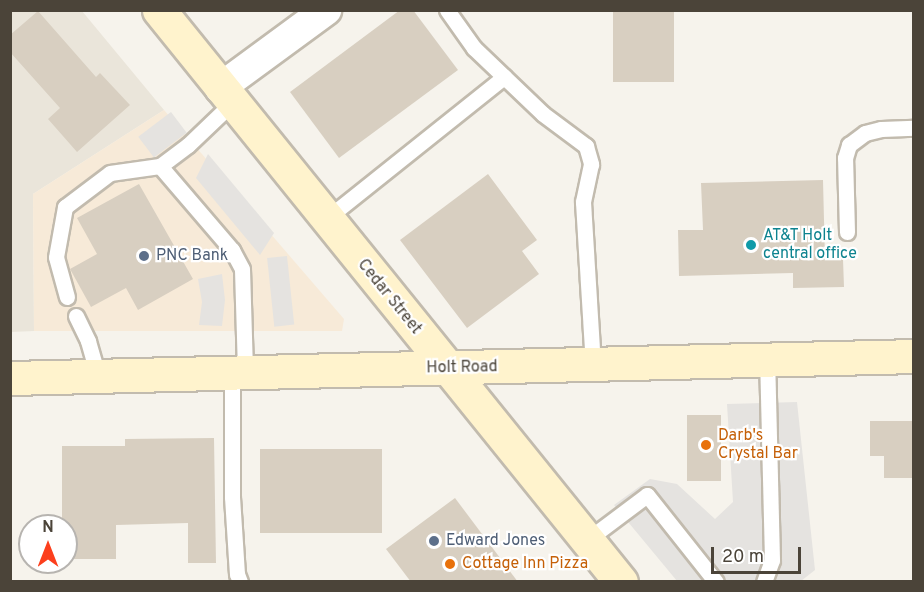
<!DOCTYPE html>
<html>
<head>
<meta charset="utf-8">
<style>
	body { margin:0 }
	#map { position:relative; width:924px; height:592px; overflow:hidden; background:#f6f3ec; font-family:Overpass,sans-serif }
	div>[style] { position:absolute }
	.residential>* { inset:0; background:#eae5da }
	.commercial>* { inset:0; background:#f7ead8 }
	.parking>* { inset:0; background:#e5e3e0; transform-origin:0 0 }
	.building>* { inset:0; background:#d8cfc1; transform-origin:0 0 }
	.roads { filter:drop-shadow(2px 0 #c2bbae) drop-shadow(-2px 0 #c2bbae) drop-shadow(0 2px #c2bbae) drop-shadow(0 -2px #c2bbae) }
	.service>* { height:15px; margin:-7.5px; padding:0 7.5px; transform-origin:7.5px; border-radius:7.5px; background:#fff }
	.minor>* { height:30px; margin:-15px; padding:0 15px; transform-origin:15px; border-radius:15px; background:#fff }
	.secondary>* { height:33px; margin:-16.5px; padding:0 16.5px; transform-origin:16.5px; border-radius:16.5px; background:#fff3cd }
	.dots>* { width:16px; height:16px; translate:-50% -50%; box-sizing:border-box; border:3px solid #fff; border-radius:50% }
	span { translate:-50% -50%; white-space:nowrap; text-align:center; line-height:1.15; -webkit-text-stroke:4.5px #fff; paint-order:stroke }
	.culture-label { font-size:16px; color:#0d838f }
	.left { translate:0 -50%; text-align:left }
	.service-label { font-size:16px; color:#4e5e75 }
	.street-label { font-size:16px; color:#4b4439 }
	.food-label { font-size:16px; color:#c56008 }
	.frame { position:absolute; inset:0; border:12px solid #4b4439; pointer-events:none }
	.north { position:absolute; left:18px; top:514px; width:60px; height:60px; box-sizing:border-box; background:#fff; border:2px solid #b7b4b0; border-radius:50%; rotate:0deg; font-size:16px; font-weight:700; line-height:24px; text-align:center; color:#4b4439 }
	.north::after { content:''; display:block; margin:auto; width:21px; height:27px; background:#fc3f1d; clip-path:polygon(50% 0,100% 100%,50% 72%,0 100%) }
	.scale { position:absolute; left:711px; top:547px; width:90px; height:27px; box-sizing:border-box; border:3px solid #4b4439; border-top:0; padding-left:8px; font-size:18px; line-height:21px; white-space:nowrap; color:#4b4439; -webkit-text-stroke:4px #fff; paint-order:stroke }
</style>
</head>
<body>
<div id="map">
	<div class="residential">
		<i style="clip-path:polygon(10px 11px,82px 11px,164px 110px,33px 194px,34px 331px,11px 332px)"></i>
	</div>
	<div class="commercial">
		<i style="clip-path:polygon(164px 110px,344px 319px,342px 331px,34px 331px,33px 194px)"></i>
	</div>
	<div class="parking">
		<i style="left:171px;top:112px;width:26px;height:41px;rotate:53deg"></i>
		<i style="clip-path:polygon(208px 154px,274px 233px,260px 255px,196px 178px)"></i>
		<i style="left:287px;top:256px;width:69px;height:20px;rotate:84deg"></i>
		<i style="clip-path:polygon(222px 274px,225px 300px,222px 326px,199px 325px,202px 302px,198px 279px)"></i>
		<i style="clip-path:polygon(797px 402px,815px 570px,801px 581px,677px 581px,614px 505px,650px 479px,677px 484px,715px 519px,733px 502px,727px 404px)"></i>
	</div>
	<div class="building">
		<i style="clip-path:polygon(400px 10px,413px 10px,458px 70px,339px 158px,290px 92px)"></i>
		<i style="left:613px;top:10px;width:61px;height:72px"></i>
		<i style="clip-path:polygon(38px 11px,96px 77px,100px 73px,130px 105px,77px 152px,48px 119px,60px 108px,10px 52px,10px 35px)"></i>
		<i style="clip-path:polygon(488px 174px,537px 240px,522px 251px,539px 274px,467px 328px,400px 240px)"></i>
		<i style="clip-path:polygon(823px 180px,825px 260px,843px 259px,844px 287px,793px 288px,793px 273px,679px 276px,678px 230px,703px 230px,701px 183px)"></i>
		<i style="clip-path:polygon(139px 184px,193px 279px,138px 310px,126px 288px,91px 307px,70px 269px,97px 254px,77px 218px)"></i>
		<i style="left:687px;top:415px;width:34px;height:66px"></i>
		<i style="clip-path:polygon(870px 421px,914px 421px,914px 478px,884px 478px,884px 456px,870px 456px)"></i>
		<i style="clip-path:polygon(214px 438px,216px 563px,188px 563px,188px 523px,116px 525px,116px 559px,66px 559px,66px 526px,62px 526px,62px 446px,125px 446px,125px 439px)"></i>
		<i style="left:260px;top:449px;width:122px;height:84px"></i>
		<i style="clip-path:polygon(455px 498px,518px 582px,411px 582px,386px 549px)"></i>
	</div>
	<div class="roads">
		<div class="service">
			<i style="left:447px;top:10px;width:47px;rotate:54.6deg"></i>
			<i style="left:474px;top:48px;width:95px;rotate:43.7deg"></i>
			<i style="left:543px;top:114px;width:54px;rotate:36.7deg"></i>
			<i style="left:586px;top:146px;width:19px;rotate:74deg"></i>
			<i style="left:591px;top:164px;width:39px;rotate:102deg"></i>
			<i style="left:583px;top:202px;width:163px;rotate:86.5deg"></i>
			<i style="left:232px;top:103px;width:61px;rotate:136.3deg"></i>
			<i style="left:188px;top:145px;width:35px;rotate:143deg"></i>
			<i style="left:160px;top:166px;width:111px;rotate:49.4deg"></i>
			<i style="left:232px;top:250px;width:21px;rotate:62deg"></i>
			<i style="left:242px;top:269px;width:104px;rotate:88.3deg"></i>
			<i style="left:326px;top:219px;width:228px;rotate:-38.6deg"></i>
			<i style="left:847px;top:232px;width:74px;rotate:-91.5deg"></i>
			<i style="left:845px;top:158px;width:14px;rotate:-73deg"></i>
			<i style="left:849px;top:145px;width:20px;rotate:-37deg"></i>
			<i style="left:865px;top:133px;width:16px;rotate:-14deg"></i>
			<i style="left:881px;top:129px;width:33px;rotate:-2deg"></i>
			<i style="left:67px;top:297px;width:41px;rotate:-105.4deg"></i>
			<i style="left:56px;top:257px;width:51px;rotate:-79.8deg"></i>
			<i style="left:65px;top:207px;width:56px;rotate:-37.1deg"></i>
			<i style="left:110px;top:173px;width:50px;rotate:-8deg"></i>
			<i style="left:76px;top:316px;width:28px;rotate:64deg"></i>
			<i style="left:88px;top:341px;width:36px;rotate:74deg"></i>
			<i style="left:232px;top:374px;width:123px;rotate:90deg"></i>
			<i style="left:232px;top:497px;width:77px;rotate:86.3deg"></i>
			<i style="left:237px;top:574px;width:9px;rotate:69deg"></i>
			<i style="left:587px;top:540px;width:75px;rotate:-36.9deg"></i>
			<i style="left:647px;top:495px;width:111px;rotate:51.6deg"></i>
			<i style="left:764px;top:582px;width:23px;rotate:-70deg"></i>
			<i style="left:772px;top:560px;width:200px;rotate:-91.4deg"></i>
		</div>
		<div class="minor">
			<i style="left:220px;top:88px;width:132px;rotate:-36.3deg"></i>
		</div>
		<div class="secondary">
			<i style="left:159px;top:10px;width:735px;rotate:51.07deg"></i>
			<i style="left:10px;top:378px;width:904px;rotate:-1.39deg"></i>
		</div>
	</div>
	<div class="dots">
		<i style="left:751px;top:245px;background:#0f9aa8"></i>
		<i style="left:144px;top:256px;background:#5c6f8a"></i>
		<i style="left:706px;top:445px;background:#e8710a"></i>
		<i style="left:434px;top:541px;background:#5c6f8a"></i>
		<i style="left:450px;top:564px;background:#e8710a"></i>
	</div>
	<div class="culture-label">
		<span class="left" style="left:763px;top:245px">AT&amp;T Holt<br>central office</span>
	</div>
	<div class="service-label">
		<span class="left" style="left:156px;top:256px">PNC Bank</span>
		<span class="left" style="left:446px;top:541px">Edward Jones</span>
	</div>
	<div class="street-label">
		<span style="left:389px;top:297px;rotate:51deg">Cedar Street</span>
		<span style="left:462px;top:368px;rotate:-1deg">Holt Road</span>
	</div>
	<div class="food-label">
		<span class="left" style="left:718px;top:445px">Darb's<br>Crystal Bar</span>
		<span class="left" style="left:462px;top:564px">Cottage Inn Pizza</span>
	</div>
	<div class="frame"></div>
	<div class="north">N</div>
	<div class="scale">20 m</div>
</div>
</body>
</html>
